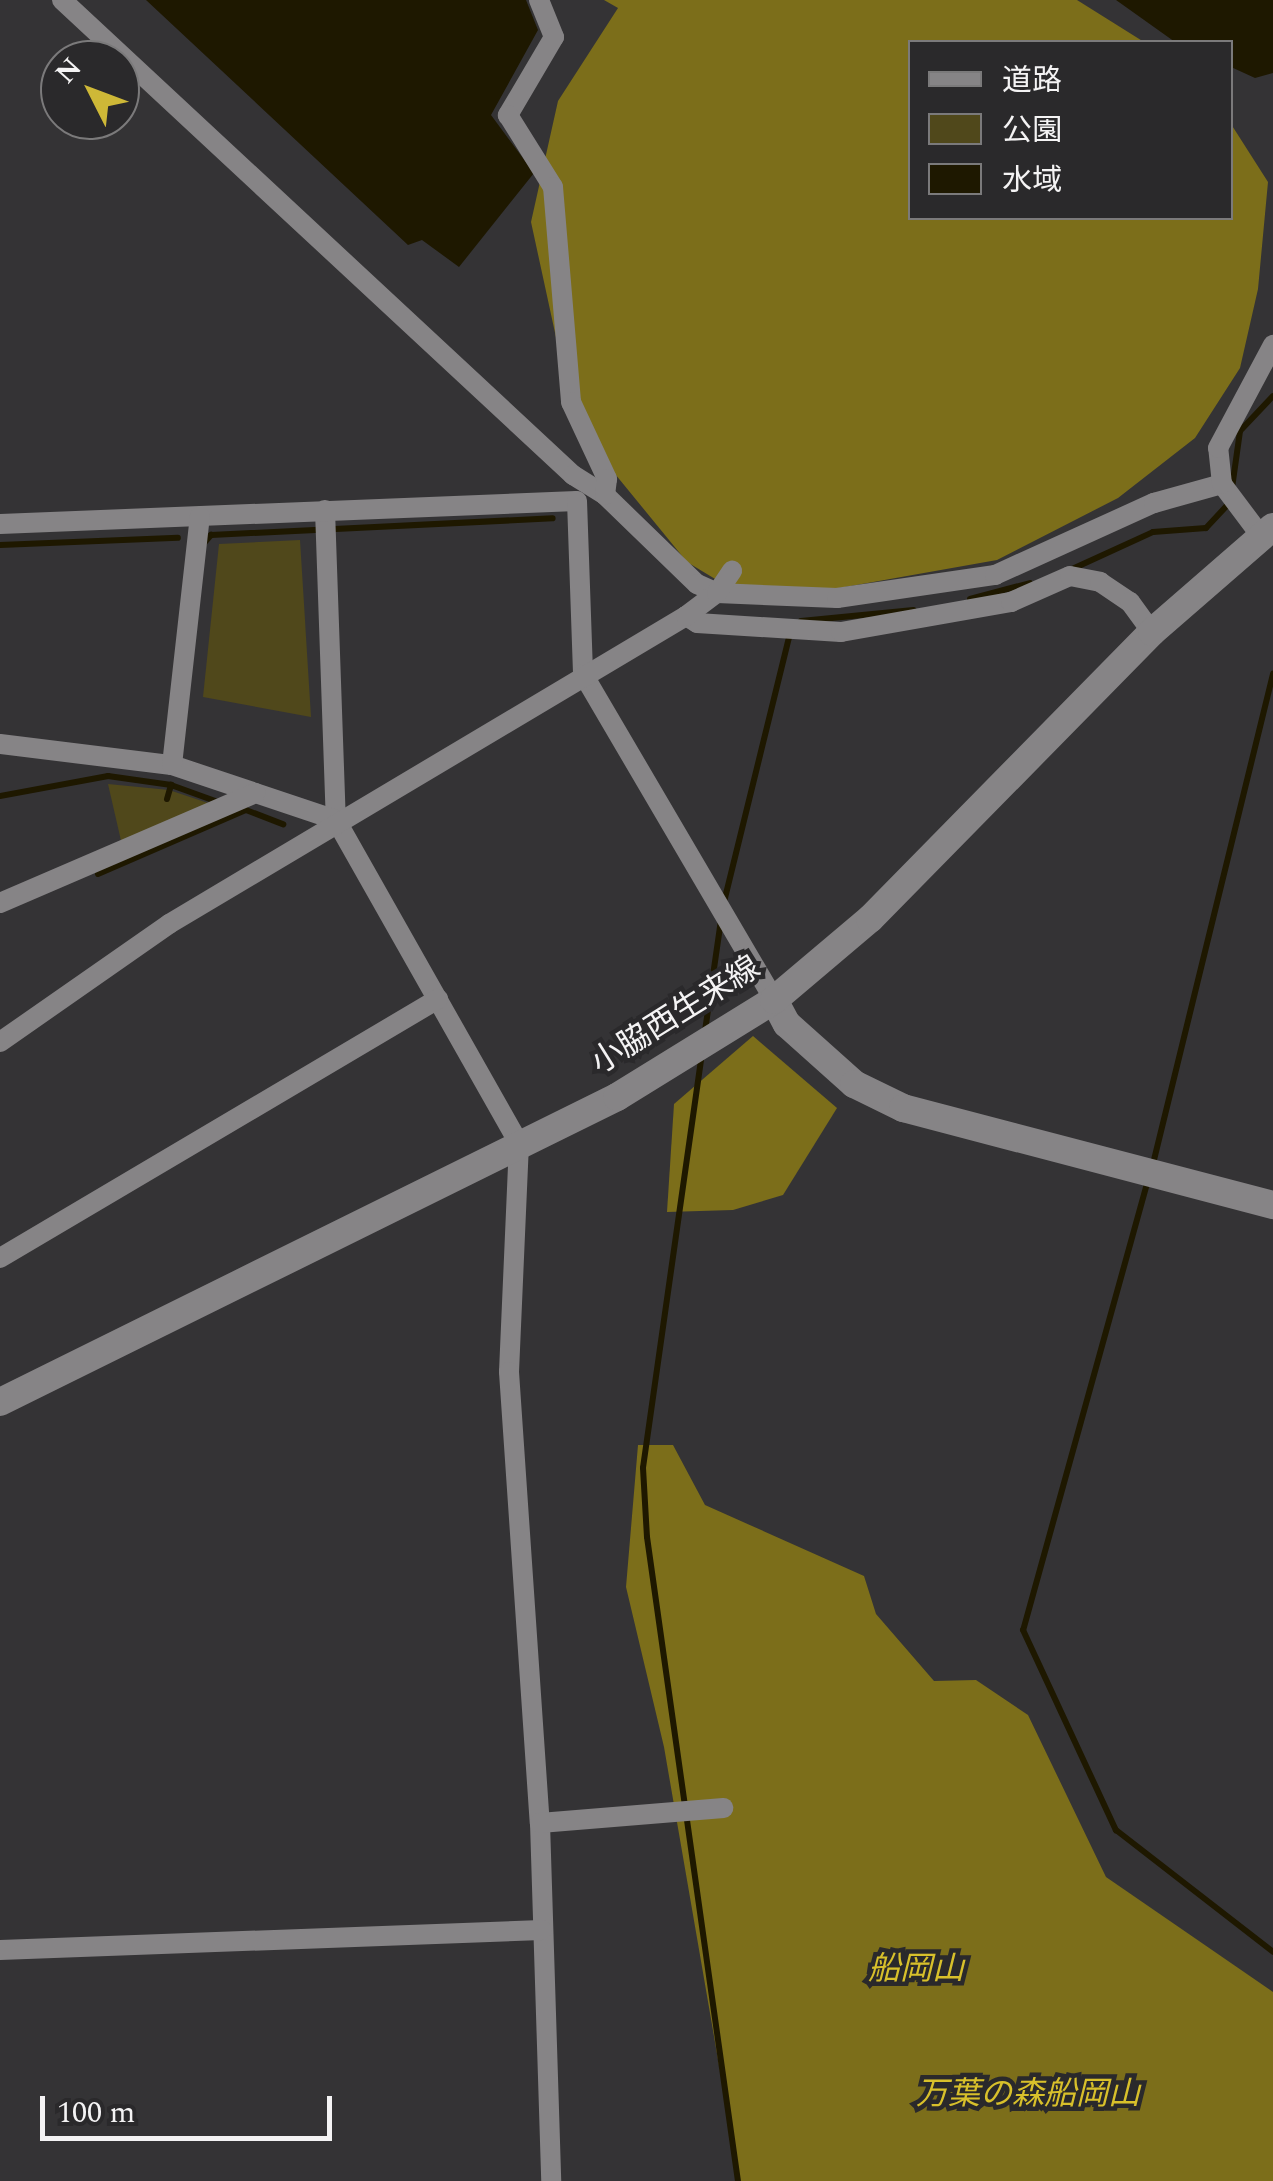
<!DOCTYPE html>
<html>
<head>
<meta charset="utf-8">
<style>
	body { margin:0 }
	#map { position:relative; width:1273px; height:2181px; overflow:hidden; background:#343335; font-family:Spectral,"Noto Sans JP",serif }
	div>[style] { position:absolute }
	.green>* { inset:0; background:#50481b }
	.forest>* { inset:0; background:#7c6e1a }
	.water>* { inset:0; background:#1e1800 }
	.stream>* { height:6px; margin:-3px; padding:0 3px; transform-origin:3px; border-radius:3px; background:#1e1800 }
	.street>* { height:20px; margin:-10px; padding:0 10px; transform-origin:10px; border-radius:10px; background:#868486 }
	.secondary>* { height:28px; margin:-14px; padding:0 14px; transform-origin:14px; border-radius:14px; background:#868486 }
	span { translate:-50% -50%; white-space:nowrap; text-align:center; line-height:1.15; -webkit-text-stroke:9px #2a292b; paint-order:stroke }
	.street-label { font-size:32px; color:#f4f3f4 }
	.park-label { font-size:32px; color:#d8c02b; font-style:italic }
	.legend { position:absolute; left:908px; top:40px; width:325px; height:180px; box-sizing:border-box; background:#2a292b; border:2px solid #7b7a7b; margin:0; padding:12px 18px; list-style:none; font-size:30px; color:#f4f3f4 }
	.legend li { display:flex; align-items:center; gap:20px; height:50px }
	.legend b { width:50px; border:2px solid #7b7a7b }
	.north { position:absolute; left:40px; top:40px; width:100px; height:100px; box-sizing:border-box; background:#2a292b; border:2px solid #7b7a7b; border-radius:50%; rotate:312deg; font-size:28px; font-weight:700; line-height:40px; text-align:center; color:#f4f3f4 }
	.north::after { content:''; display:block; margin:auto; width:35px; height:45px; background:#ceb837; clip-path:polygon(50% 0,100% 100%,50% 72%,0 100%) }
	.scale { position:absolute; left:40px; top:2096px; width:292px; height:45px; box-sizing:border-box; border:5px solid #f4f3f4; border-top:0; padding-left:12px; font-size:30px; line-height:35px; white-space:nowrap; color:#f4f3f4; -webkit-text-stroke:8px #2a292b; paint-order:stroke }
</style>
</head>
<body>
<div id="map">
	<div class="green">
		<i style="clip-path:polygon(300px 540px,311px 717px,203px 697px,219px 544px)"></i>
		<i style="clip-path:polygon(108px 784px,169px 790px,217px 806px,122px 845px)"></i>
	</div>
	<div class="forest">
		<i style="clip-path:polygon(604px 0,1077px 0,1144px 42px,910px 42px,910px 218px,1230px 218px,1231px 124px,1268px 182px,1258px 289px,1240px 368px,1195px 438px,1118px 498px,997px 560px,755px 603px,687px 562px,575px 425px,531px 222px,558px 101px,618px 8px)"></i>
		<i style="clip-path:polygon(753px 1036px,837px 1108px,783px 1195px,733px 1210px,667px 1212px,674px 1104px)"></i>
		<i style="clip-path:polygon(638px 1445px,673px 1445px,705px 1505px,864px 1576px,876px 1614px,934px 1681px,976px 1680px,1028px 1715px,1106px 1877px,1273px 1992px,1273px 2181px,739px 2181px,664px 1747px,626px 1587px)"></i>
	</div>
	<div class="water">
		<i style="clip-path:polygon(146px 0,526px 0,538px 30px,491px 115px,534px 173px,459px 267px,422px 240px,408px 245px)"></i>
		<i style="clip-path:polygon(1116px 0,1273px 0,1273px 73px,1255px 78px,1231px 67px,1230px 42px,1175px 42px)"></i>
	</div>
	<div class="stream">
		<i style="left:1232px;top:488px;width:58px;rotate:-82deg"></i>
		<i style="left:1240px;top:431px;width:48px;rotate:-46.7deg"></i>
		<i style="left:204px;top:543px;width:11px;rotate:-49deg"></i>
		<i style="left:211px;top:535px;width:342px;rotate:-2.8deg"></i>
		<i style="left:0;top:545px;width:178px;rotate:-2.3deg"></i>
		<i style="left:1070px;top:570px;width:91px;rotate:-24.6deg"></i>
		<i style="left:1153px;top:532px;width:53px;rotate:-4.3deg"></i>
		<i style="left:1206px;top:528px;width:34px;rotate:-47deg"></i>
		<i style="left:970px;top:599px;width:62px;rotate:-14.9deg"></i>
		<i style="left:801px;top:621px;width:113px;rotate:-5.6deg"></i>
		<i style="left:0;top:796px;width:110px;rotate:-10.5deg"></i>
		<i style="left:108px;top:776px;width:64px;rotate:8.1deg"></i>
		<i style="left:171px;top:785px;width:50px;rotate:19.9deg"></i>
		<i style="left:167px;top:799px;width:15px;rotate:-74deg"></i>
		<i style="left:98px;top:874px;width:161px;rotate:-23.4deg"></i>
		<i style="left:246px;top:810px;width:40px;rotate:21deg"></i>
		<i style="left:724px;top:902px;width:277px;rotate:-76.2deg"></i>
		<i style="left:705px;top:1031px;width:112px;rotate:-81.8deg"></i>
		<i style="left:702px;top:1053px;width:419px;rotate:98.1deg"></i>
		<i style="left:643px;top:1468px;width:69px;rotate:86.7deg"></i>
		<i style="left:647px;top:1537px;width:650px;rotate:81.96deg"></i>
		<i style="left:1152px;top:1168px;width:509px;rotate:-76.24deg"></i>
		<i style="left:1148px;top:1180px;width:467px;rotate:105.5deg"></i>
		<i style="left:1023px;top:1630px;width:221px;rotate:65.1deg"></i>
		<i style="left:1116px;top:1830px;width:199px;rotate:37.8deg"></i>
	</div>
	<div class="street">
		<i style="left:62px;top:0;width:698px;rotate:42.91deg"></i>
		<i style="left:573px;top:475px;width:38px;rotate:32deg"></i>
		<i style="left:605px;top:495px;width:128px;rotate:44.1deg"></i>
		<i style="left:697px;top:584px;width:22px;rotate:24deg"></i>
		<i style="left:717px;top:593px;width:120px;rotate:2.4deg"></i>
		<i style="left:837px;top:598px;width:160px;rotate:-8.3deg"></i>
		<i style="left:995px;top:575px;width:175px;rotate:-24.4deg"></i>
		<i style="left:1154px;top:503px;width:71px;rotate:-15.6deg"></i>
		<i style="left:539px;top:0;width:40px;rotate:68deg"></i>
		<i style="left:554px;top:37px;width:91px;rotate:120.5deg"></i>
		<i style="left:508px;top:115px;width:85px;rotate:58deg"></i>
		<i style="left:553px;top:187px;width:216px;rotate:85.2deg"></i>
		<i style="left:571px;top:402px;width:85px;rotate:64.9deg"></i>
		<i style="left:607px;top:479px;width:16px;rotate:97deg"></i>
		<i style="left:325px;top:510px;width:310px;rotate:88deg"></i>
		<i style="left:336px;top:820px;width:371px;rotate:60.5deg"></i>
		<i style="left:519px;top:1143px;width:229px;rotate:92.5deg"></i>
		<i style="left:509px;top:1372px;width:452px;rotate:86.1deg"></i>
		<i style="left:540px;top:1823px;width:358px;rotate:88.2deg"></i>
		<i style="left:0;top:524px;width:577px;rotate:-2.28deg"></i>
		<i style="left:577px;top:501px;width:173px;rotate:88deg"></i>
		<i style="left:583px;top:674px;width:378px;rotate:59.6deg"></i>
		<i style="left:1261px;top:536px;width:65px;rotate:-126.9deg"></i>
		<i style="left:1222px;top:484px;width:36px;rotate:-96deg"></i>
		<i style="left:1218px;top:448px;width:117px;rotate:-61.9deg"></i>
		<i style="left:686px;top:616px;width:13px;rotate:32deg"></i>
		<i style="left:697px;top:623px;width:144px;rotate:3.6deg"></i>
		<i style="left:841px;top:632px;width:173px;rotate:-10deg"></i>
		<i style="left:1011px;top:602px;width:64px;rotate:-23.8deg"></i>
		<i style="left:1070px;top:576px;width:31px;rotate:11deg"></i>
		<i style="left:1100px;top:582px;width:36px;rotate:34deg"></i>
		<i style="left:1130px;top:602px;width:37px;rotate:54deg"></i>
		<i style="left:0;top:744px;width:173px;rotate:7deg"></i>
		<i style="left:172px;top:765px;width:173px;rotate:18.5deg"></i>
		<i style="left:172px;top:765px;width:250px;rotate:-83.6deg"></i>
		<i style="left:0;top:903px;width:278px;rotate:-23.3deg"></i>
		<i style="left:0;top:1042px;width:206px;rotate:-34.9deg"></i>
		<i style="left:169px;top:924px;width:602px;rotate:-30.78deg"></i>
		<i style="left:686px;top:616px;width:39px;rotate:-37deg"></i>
		<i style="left:717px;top:593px;width:27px;rotate:-56deg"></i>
		<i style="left:0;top:1258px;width:509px;rotate:-30.6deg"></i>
		<i style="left:540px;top:1823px;width:184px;rotate:-4.7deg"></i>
		<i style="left:0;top:1950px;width:542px;rotate:-2.11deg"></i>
	</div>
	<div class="secondary">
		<i style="left:774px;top:1000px;width:27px;rotate:62deg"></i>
		<i style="left:787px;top:1024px;width:90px;rotate:41.8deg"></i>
		<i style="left:854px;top:1084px;width:55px;rotate:26.1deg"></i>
		<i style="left:903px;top:1108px;width:383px;rotate:14.7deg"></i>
		<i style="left:0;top:1402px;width:688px;rotate:-26.3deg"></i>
		<i style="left:617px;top:1097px;width:185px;rotate:-31.7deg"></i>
		<i style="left:774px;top:1000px;width:126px;rotate:-40.2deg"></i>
		<i style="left:870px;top:919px;width:402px;rotate:-45.5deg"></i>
		<i style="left:1152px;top:632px;width:160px;rotate:-41deg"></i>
	</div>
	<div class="street-label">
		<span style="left:676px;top:1016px;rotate:-32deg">小脇西生来線</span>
	</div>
	<div class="park-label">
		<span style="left:916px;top:1970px">船岡山</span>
		<span style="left:1028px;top:2095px">万葉の森船岡山</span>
	</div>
	<ul class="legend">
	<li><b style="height:12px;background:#868486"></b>道路</li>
	<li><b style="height:28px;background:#50481b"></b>公園</li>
	<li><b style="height:28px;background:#1e1800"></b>水域</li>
	</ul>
	<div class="north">N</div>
	<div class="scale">100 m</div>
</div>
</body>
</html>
